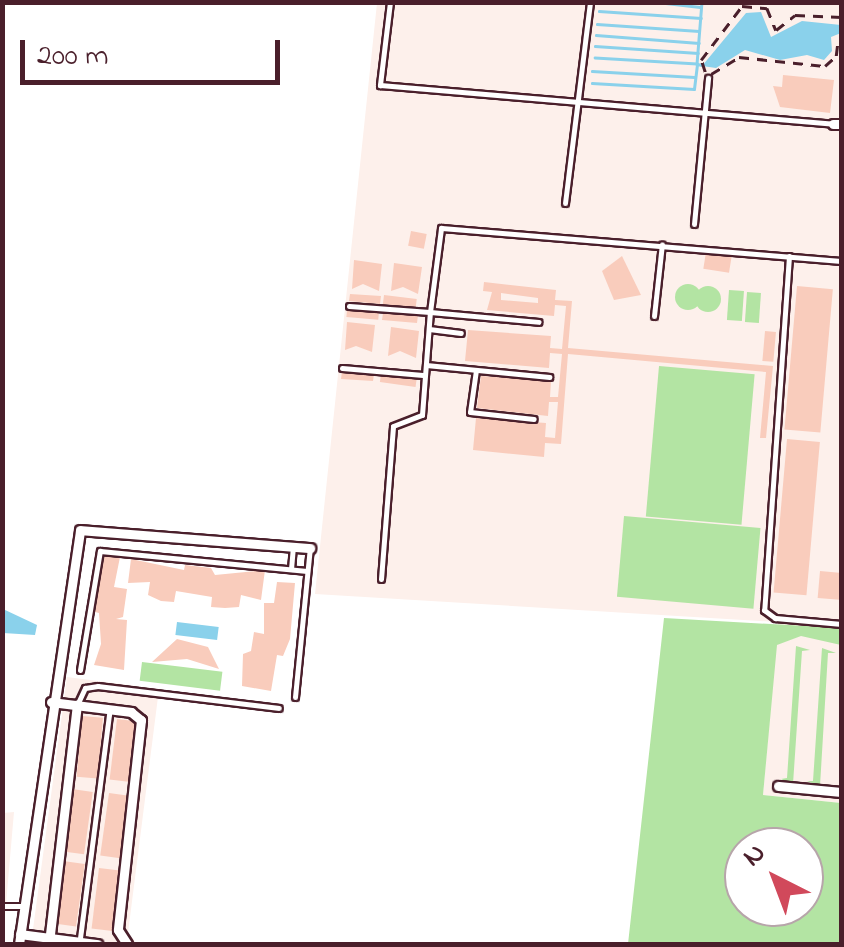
<!DOCTYPE html>
<html>
<head>
<meta charset="utf-8">
<style>
	body { margin:0 }
	#map { position:relative; width:844px; height:947px; overflow:hidden; background:#fff; font-family:"Indie Flower",sans-serif }
	div>[style] { position:absolute }
	.built>* { inset:0; background:#fdf0eb }
	.green>* { inset:0; background:#b3e4a3; transform-origin:0 0 }
	.round { border-radius:50% }
	.water>* { inset:0; background:#8ad1eb; transform-origin:0 0 }
	.stream>* { height:2.5px; margin:-1.25px; padding:0 1.25px; transform-origin:1.25px; border-radius:1.25px; background:#8ad1eb }
	.building>* { inset:0; background:#f9ccbc; transform-origin:0 0 }
	.path>* { height:2.5px; margin-top:-1.25px; transform-origin:0; background:repeating-linear-gradient(90deg,#4a1f2b 0 10px,transparent 0 18px) }
	.roads { filter:drop-shadow(2px 0 #4a1f2b) drop-shadow(-2px 0 #4a1f2b) drop-shadow(0 2px #4a1f2b) drop-shadow(0 -2px #4a1f2b) }
	.service>* { height:5px; margin:-2.5px; padding:0 2.5px; transform-origin:2.5px; border-radius:2.5px; background:#fff }
	.minor>* { height:9px; margin:-4.5px; padding:0 4.5px; transform-origin:4.5px; border-radius:4.5px; background:#fff }
	span { translate:-50% -50%; white-space:nowrap; text-align:center; line-height:1.15; -webkit-text-stroke:9px #fff; paint-order:stroke }
	.frame { position:absolute; inset:0; border:5px solid #4a1f2b; pointer-events:none }
	.north { position:absolute; left:724px; top:827px; width:100px; height:100px; box-sizing:border-box; background:#fff; border:2px solid #b7a5aa; border-radius:50%; rotate:318deg; font-size:28px; font-weight:700; line-height:40px; text-align:center; color:#4a1f2b }
	.north::after { content:''; display:block; margin:auto; width:35px; height:45px; background:#d1495b; clip-path:polygon(50% 0,100% 100%,50% 72%,0 100%) }
	.scale { position:absolute; left:20px; top:40px; width:260px; height:45px; box-sizing:border-box; border:5px solid #4a1f2b; border-top:0; padding-left:12px; font-size:30px; line-height:35px; white-space:nowrap; color:#4a1f2b; -webkit-text-stroke:8px #fff; paint-order:stroke }
</style>
</head>
<body>
<div id="map">
	<div class="built">
		<i style="clip-path:polygon(377px 3px,841px 3px,841px 803px,763px 795px,778px 622px,315px 594px)"></i>
		<i style="clip-path:polygon(67px 677px,159px 689px,128px 933px,137px 944px,31px 944px)"></i>
		<i style="clip-path:polygon(14px 812px,3px 938px,3px 813px)"></i>
	</div>
	<div class="green">
		<i class="round" style="left:675px;top:284px;width:26px;height:26px"></i>
		<i class="round" style="left:695px;top:286px;width:26px;height:26px"></i>
		<i style="left:729px;top:290px;width:15px;height:30px;rotate:4deg"></i>
		<i style="left:747px;top:292px;width:14px;height:30px;rotate:4deg"></i>
		<i style="left:659px;top:366px;width:96px;height:151px;rotate:5deg"></i>
		<i style="left:624px;top:516px;width:137px;height:81px;rotate:5deg"></i>
		<i style="clip-path:polygon(evenodd,664px 618px,841px 628px,841px 645px,801px 636px,777px 645px,763px 795px,841px 803px,841px 944px,628px 944px,664px 618px,744px 847px,804px 847px,804px 907px,744px 907px,744px 847px)"></i>
		<i style="clip-path:polygon(796px 646px,810px 650px,802px 651px,793px 784px,781px 779px,787px 778px)"></i>
		<i style="clip-path:polygon(822px 648px,836px 653px,828px 653px,820px 786px,807px 781px,813px 781px)"></i>
		<i style="left:142px;top:662px;width:81px;height:19px;rotate:7deg"></i>
	</div>
	<div class="water">
		<i style="clip-path:polygon(761px 12px,771px 37px,802px 21px,841px 25px,841px 33px,831px 37px,832px 51px,824px 60px,807px 55px,780px 60px,745px 50px,716px 68px,702px 66px,746px 13px)"></i>
		<i style="clip-path:polygon(3px 609px,37px 625px,35px 635px,3px 633px)"></i>
		<i style="left:177px;top:622px;width:42px;height:13px;rotate:7deg"></i>
	</div>
	<div class="stream">
		<i style="left:657px;top:2px;width:43px;rotate:6.6deg"></i>
		<i style="left:702px;top:2px;width:62px;rotate:94.6deg"></i>
		<i style="left:697px;top:64px;width:5px;rotate:11deg"></i>
		<i style="left:599px;top:11px;width:102px;rotate:3.9deg"></i>
		<i style="left:597px;top:24px;width:102px;rotate:3.9deg"></i>
		<i style="left:596px;top:35px;width:103px;rotate:4.4deg"></i>
		<i style="left:595px;top:46px;width:103px;rotate:3.9deg"></i>
		<i style="left:592px;top:71px;width:102px;rotate:3.4deg"></i>
		<i style="left:592px;top:83px;width:102px;rotate:3.4deg"></i>
		<i style="left:694px;top:89px;width:25px;rotate:-83deg"></i>
		<i style="left:697px;top:64px;width:102px;rotate:-176.6deg"></i>
	</div>
	<div class="building">
		<i style="clip-path:polygon(783px 75px,834px 80px,830px 113px,780px 107px,773px 86px,782px 87px)"></i>
		<i style="left:411px;top:231px;width:16px;height:15px;rotate:11deg"></i>
		<i style="left:706px;top:252px;width:26px;height:17px;rotate:9deg"></i>
		<i style="clip-path:polygon(622px 256px,641px 295px,614px 300px,602px 271px)"></i>
		<i style="clip-path:polygon(354px 260px,382px 264px,379px 291px,363px 284px,352px 289px)"></i>
		<i style="clip-path:polygon(394px 263px,422px 267px,418px 294px,403px 287px,391px 291px)"></i>
		<i style="clip-path:polygon(evenodd,484px 282px,556px 290px,555px 300px,572px 301px,568px 348px,773px 366px,766px 438px,760px 438px,766px 372px,568px 354px,561px 444px,545px 443px,544px 457px,473px 450px,476px 418px,546px 423px,545px 437px,555px 438px,558px 402px,549px 402px,548px 416px,477px 408px,481px 376px,551px 381px,550px 397px,558px 397px,562px 354px,550px 353px,549px 368px,465px 361px,468px 330px,551px 336px,550px 348px,562px 349px,566px 306px,555px 305px,554px 316px,487px 310px,492px 292px,483px 291px,484px 282px,501px 293px,538px 298px,538px 303px,501px 300px,501px 293px)"></i>
		<i style="left:797px;top:286px;width:36px;height:144px;rotate:5deg"></i>
		<i style="clip-path:polygon(350px 294px,381px 296px,380px 304px,349px 301px)"></i>
		<i style="left:384px;top:295px;width:33px;height:9px;rotate:7deg"></i>
		<i style="left:347px;top:310px;width:32px;height:7px;rotate:5deg"></i>
		<i style="clip-path:polygon(383px 313px,418px 315px,417px 323px,382px 320px)"></i>
		<i style="clip-path:polygon(347px 322px,375px 325px,372px 352px,356px 346px,345px 350px)"></i>
		<i style="clip-path:polygon(391px 327px,419px 331px,416px 358px,400px 351px,388px 356px)"></i>
		<i style="left:765px;top:331px;width:11px;height:30px;rotate:5deg"></i>
		<i style="clip-path:polygon(342px 371px,374px 374px,373px 381px,341px 379px)"></i>
		<i style="left:381px;top:374px;width:36px;height:8px;rotate:8deg"></i>
		<i style="left:787px;top:439px;width:33px;height:154px;rotate:5deg"></i>
		<i style="clip-path:polygon(102px 554px,120px 557px,114px 587px,127px 589px,123px 617px,116px 619px,127px 620px,124px 670px,94px 665px,101px 644px,99px 613px,91px 611px)"></i>
		<i style="clip-path:polygon(131px 559px,184px 570px,185px 565px,211px 568px,215px 575px,265px 570px,261px 600px,241px 595px,239px 607px,225px 608px,211px 607px,212px 597px,176px 591px,174px 602px,161px 601px,148px 595px,150px 582px,128px 583px)"></i>
		<i style="left:820px;top:571px;width:22px;height:27px;rotate:5deg"></i>
		<i style="clip-path:polygon(277px 582px,295px 583px,290px 639px,283px 656px,277px 655px,271px 691px,242px 686px,243px 654px,251px 651px,254px 632px,264px 634px,264px 603px,274px 603px)"></i>
		<i style="clip-path:polygon(177px 639px,208px 647px,219px 669px,187px 659px,152px 662px)"></i>
		<i style="left:82px;top:716px;width:21px;height:61px;rotate:5deg"></i>
		<i style="left:117px;top:719px;width:23px;height:61px;rotate:7deg"></i>
		<i style="left:72px;top:789px;width:21px;height:63px;rotate:8deg"></i>
		<i style="left:109px;top:793px;width:22px;height:63px;rotate:8deg"></i>
		<i style="left:63px;top:861px;width:22px;height:63px;rotate:8deg"></i>
		<i style="left:99px;top:868px;width:23px;height:61px;rotate:7deg"></i>
	</div>
	<div class="path">
		<i style="left:705px;top:72px;width:13px;rotate:-108deg"></i>
		<i style="left:701px;top:60px;width:68px;rotate:-52.8deg"></i>
		<i style="left:742px;top:6px;width:25px;rotate:5deg"></i>
		<i style="left:767px;top:8px;width:24px;rotate:68deg"></i>
		<i style="left:776px;top:30px;width:24px;rotate:-38deg"></i>
		<i style="left:795px;top:15px;width:47px;rotate:2.4deg"></i>
		<i style="left:711px;top:74px;width:33px;rotate:-31deg"></i>
		<i style="left:739px;top:57px;width:86px;rotate:6deg"></i>
		<i style="left:825px;top:66px;width:15px;rotate:-42deg"></i>
		<i style="left:836px;top:56px;width:17px;rotate:-83deg"></i>
		<i style="left:842px;top:91px;width:5px;rotate:90deg"></i>
	</div>
	<div class="roads">
		<div class="service">
			<i style="left:390px;top:2px;width:84px;rotate:96.9deg"></i>
			<i style="left:380px;top:85px;width:455px;rotate:4.9deg"></i>
			<i style="left:565px;top:203px;width:203px;rotate:-82.9deg"></i>
			<i style="left:694px;top:224px;width:147px;rotate:-84.5deg"></i>
			<i style="left:789px;top:256px;width:355px;rotate:94deg"></i>
			<i style="left:764px;top:610px;width:14px;rotate:36deg"></i>
			<i style="left:775px;top:618px;width:67px;rotate:5.1deg"></i>
			<i style="left:349px;top:306px;width:81px;rotate:4.2deg"></i>
			<i style="left:430px;top:312px;width:85px;rotate:-82.5deg"></i>
			<i style="left:441px;top:228px;width:402px;rotate:4.7deg"></i>
			<i style="left:654px;top:316px;width:72px;rotate:-83.7deg"></i>
			<i style="left:429px;top:329px;width:32px;rotate:7deg"></i>
			<i style="left:426px;top:365px;width:124px;rotate:5.6deg"></i>
			<i style="left:342px;top:368px;width:81px;rotate:4.9deg"></i>
			<i style="left:476px;top:370px;width:42px;rotate:98.1deg"></i>
			<i style="left:470px;top:412px;width:64px;rotate:6.2deg"></i>
			<i style="left:291px;top:569px;width:22px;rotate:-85deg"></i>
			<i style="left:381px;top:579px;width:153px;rotate:-85.5deg"></i>
			<i style="left:393px;top:426px;width:31px;rotate:-21deg"></i>
			<i style="left:422px;top:415px;width:103px;rotate:-85.6deg"></i>
			<i style="left:430px;top:312px;width:109px;rotate:5.2deg"></i>
			<i style="left:80px;top:670px;width:121px;rotate:-80.5deg"></i>
			<i style="left:100px;top:551px;width:208px;rotate:5.5deg"></i>
			<i style="left:295px;top:697px;width:150px;rotate:-84.3deg"></i>
			<i style="left:77px;top:705px;width:19px;rotate:-65deg"></i>
			<i style="left:85px;top:688px;width:13px;rotate:-9deg"></i>
			<i style="left:98px;top:686px;width:182px;rotate:6.9deg"></i>
			<i style="left:2px;top:906px;width:22px"></i>
			<i style="left:80px;top:938px;width:232px;rotate:-82.6deg"></i>
		</div>
		<div class="minor">
			<i style="left:833px;top:124px;width:9px"></i>
			<i style="left:51px;top:702px;width:81px;rotate:7.1deg"></i>
			<i style="left:131px;top:712px;width:13px;rotate:39deg"></i>
			<i style="left:141px;top:720px;width:211px;rotate:96.3deg"></i>
			<i style="left:118px;top:930px;width:17px;rotate:57deg"></i>
			<i style="left:778px;top:786px;width:64px;rotate:5.4deg"></i>
			<i style="left:20px;top:934px;width:78px;rotate:7.4deg"></i>
			<i style="left:50px;top:934px;width:231px;rotate:-83.3deg"></i>
			<i style="left:19px;top:944px;width:418px;rotate:-81.6deg"></i>
			<i style="left:80px;top:530px;width:231px;rotate:4.5deg"></i>
		</div>
	</div>
	<div class="frame"></div>
	<div class="north">N</div>
	<div class="scale">200 m</div>
</div>
</body>
</html>
